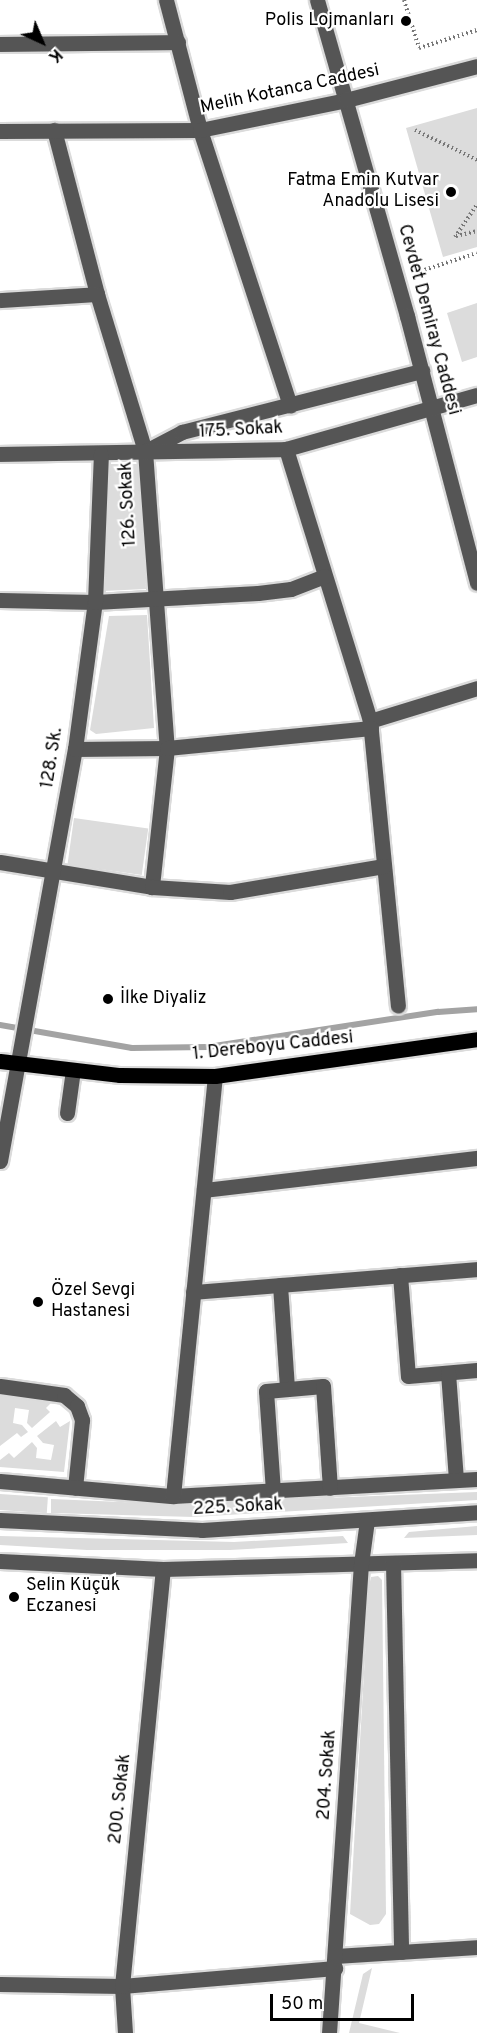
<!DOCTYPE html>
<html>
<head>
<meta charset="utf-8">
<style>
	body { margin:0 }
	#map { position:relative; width:477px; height:2033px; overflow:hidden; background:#fff; font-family:Overpass,sans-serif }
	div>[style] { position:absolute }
	.green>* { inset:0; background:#dcdcdc; transform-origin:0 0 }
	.stream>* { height:6px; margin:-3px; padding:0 3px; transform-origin:3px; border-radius:3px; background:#a3a3a3 }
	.path>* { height:4px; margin-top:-2px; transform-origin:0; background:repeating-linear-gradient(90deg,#777 0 1.5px,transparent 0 4.5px) }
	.roads { filter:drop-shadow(2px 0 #dbdbdb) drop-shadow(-2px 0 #dbdbdb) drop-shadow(0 2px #dbdbdb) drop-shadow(0 -2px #dbdbdb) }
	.minor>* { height:15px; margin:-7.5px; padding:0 7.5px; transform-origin:7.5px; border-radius:7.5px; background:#555 }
	.major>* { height:15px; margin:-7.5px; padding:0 7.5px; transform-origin:7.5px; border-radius:7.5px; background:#000 }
	.dots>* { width:16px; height:16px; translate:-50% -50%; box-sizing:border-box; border:3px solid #fff; border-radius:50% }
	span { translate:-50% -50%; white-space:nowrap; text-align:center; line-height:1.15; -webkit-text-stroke:4.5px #fff; paint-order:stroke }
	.poi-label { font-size:18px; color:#000 }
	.right { translate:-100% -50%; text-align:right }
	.left { translate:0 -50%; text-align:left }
	.street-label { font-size:18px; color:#000 }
	.north { position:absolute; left:12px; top:12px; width:60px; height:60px; -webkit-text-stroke:4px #fff; paint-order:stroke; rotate:136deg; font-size:16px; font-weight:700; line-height:24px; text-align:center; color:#000 }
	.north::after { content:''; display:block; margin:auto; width:21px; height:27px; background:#000; clip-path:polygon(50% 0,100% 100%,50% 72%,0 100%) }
	.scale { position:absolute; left:270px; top:1994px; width:144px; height:27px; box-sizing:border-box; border:3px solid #000; border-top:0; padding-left:8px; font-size:18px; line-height:21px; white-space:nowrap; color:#000; -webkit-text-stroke:4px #fff; paint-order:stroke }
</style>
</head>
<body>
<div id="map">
	<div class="green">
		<i style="clip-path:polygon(477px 108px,477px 247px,443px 257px,406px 128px)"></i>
		<i style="clip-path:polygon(477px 303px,477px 357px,462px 362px,447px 313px)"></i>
		<i style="clip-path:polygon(106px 464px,138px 464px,146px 589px,103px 591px)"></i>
		<i style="clip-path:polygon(147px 615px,154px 728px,96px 734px,90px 730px,109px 616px)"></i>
		<i style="left:74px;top:818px;width:75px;height:47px;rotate:8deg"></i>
		<i style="clip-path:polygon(0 1393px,54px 1400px,46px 1408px,50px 1412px,32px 1428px,27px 1423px,29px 1410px,15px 1408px,13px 1423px,22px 1425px,28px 1432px,21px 1437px,17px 1433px,0 1446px)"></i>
		<i style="clip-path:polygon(56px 1421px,60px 1427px,70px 1421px,64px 1472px,0 1467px,0 1460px,9px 1453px,14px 1458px,32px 1442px,37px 1448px,36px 1458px,51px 1460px,54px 1445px,43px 1443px,37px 1436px)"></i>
		<i style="clip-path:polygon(477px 1492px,477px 1500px,194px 1517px,51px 1513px,51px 1499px,168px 1504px)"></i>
		<i style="left:0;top:1494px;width:48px;height:16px;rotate:4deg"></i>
		<i style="clip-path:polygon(477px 1526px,477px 1535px,404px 1538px,409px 1532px)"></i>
		<i style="clip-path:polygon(0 1536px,234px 1542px,343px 1536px,348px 1543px,230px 1550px,87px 1550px,0 1545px)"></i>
		<i style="clip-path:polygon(378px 1576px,382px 1580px,386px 1914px,379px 1924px,370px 1925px,350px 1914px,369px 1586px,371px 1577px)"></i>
		<i style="clip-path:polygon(372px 1968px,359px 2023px,400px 2033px,349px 2033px,363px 1974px)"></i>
	</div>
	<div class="stream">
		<i style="left:0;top:1025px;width:134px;rotate:9.9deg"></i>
		<i style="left:132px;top:1048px;width:76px;rotate:-0.8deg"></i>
		<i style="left:208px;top:1047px;width:233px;rotate:-8.7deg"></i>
		<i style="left:438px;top:1012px;width:39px;rotate:-4deg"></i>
	</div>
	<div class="path">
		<i style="left:404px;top:0;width:50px;rotate:72.6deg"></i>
		<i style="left:419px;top:48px;width:61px;rotate:-17.2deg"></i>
		<i style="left:415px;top:130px;width:69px;rotate:25.8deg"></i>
		<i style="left:456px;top:236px;width:22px;rotate:-13deg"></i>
		<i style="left:455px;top:237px;width:40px;rotate:-56deg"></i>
		<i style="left:412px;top:274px;width:68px;rotate:-17.9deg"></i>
	</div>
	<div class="roads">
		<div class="minor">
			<i style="left:166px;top:0;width:134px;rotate:75.3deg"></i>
			<i style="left:200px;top:130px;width:290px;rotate:71.9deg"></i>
			<i style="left:317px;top:0;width:329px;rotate:74.1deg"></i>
			<i style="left:407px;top:316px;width:276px;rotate:75.3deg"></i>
			<i style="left:0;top:44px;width:178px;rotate:-0.6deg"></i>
			<i style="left:54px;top:130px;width:170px;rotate:75.3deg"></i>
			<i style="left:97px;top:294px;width:164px;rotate:73deg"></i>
			<i style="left:145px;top:451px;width:298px;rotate:85.8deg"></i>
			<i style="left:167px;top:748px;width:140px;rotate:96.2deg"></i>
			<i style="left:0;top:131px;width:200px;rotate:-0.3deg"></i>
			<i style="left:200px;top:130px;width:149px;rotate:-11.6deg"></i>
			<i style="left:346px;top:100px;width:135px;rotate:-14.5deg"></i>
			<i style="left:0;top:300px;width:97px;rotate:-3.5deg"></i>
			<i style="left:286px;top:449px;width:285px;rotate:72.8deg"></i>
			<i style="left:370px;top:721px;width:286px;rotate:84.4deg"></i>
			<i style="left:146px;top:451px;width:41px;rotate:-27.8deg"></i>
			<i style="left:182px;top:432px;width:248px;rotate:-14.3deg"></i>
			<i style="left:0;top:454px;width:286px;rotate:-1deg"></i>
			<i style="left:286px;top:449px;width:198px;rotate:-15.8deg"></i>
			<i style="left:0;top:600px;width:95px;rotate:1.2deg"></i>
			<i style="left:95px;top:602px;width:163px;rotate:-3.2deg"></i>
			<i style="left:258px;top:593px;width:33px;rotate:-7deg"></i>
			<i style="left:291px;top:589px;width:36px;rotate:-21deg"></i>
			<i style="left:370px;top:721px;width:112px;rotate:-17.1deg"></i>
			<i style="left:75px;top:749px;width:92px;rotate:-0.6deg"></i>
			<i style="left:167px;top:748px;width:205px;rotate:-5.6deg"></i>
			<i style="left:0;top:862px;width:154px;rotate:9.3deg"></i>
			<i style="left:152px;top:887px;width:78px;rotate:3.7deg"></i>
			<i style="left:230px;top:892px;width:156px;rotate:-9.6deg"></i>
			<i style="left:67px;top:1113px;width:43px;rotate:-82.1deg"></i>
			<i style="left:0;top:1161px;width:419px;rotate:-79.7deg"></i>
			<i style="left:75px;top:749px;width:148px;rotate:-82.3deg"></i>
			<i style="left:95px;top:602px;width:148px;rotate:-87.7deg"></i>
			<i style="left:204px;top:1190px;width:275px;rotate:-6.7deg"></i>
			<i style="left:400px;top:1275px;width:101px;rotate:85.5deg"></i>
			<i style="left:408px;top:1376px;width:69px;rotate:-5deg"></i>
			<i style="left:280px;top:1285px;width:104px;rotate:86.1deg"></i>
			<i style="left:193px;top:1292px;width:285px;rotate:-4.6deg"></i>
			<i style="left:448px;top:1373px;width:107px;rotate:85.7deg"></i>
			<i style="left:0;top:1386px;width:65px;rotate:8deg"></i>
			<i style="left:64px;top:1395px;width:17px;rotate:40deg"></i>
			<i style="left:77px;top:1406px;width:15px;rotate:70deg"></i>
			<i style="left:82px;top:1420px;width:68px;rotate:95.9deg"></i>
			<i style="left:0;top:1481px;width:174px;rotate:5deg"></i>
			<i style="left:173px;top:1496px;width:304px;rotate:-3.2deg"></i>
			<i style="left:273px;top:1491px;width:100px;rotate:-94deg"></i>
			<i style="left:266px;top:1391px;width:57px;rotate:-5deg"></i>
			<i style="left:323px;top:1386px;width:102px;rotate:86.1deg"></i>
			<i style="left:173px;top:1496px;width:422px;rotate:-84.3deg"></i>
			<i style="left:0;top:1520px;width:202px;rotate:2.8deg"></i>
			<i style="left:202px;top:1530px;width:276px;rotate:-3.7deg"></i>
			<i style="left:0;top:1561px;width:163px;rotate:2.8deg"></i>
			<i style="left:163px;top:1569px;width:314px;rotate:-1.6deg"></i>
			<i style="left:393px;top:1563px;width:389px;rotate:88.8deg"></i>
			<i style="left:335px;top:1956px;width:142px;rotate:-3.6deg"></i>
			<i style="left:0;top:1984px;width:122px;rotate:0.9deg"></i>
			<i style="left:122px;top:1986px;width:214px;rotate:-4.8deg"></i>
			<i style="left:125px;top:2033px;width:47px;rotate:-93.7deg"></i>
			<i style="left:122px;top:1986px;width:419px;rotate:-84.4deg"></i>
			<i style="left:329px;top:2033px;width:470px;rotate:-86.1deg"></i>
			<i style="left:361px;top:1564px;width:44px;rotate:-82.2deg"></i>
		</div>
		<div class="major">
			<i style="left:0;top:1061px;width:121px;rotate:6.7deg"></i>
			<i style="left:120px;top:1075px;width:95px;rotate:0.6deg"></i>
			<i style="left:215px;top:1076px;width:265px;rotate:-8deg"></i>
		</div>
	</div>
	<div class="dots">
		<i style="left:406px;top:21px;background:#000"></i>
		<i style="left:451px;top:192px;background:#000"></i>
		<i style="left:108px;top:999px;background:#000"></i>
		<i style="left:38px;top:1302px;background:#000"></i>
		<i style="left:14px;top:1597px;background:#000"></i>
	</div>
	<div class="poi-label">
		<span class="right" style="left:394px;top:21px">Polis Lojmanları</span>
		<span class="right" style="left:439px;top:192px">Fatma Emin Kutvar<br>Anadolu Lisesi</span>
		<span class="left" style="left:120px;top:999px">İlke Diyaliz</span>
		<span class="left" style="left:51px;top:1302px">Özel Sevgi<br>Hastanesi</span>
		<span class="left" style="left:26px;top:1597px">Selin Küçük<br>Eczanesi</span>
	</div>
	<div class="street-label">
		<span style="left:290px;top:90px;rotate:-12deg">Melih Kotanca Caddesi</span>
		<span style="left:428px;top:320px;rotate:75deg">Cevdet Demiray Caddesi</span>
		<span style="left:241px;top:431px;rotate:-3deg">175. Sokak</span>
		<span style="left:129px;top:504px;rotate:-93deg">126. Sokak</span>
		<span style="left:53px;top:758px;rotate:-81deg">128. Sk.</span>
		<span style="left:273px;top:1047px;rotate:-6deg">1. Dereboyu Caddesi</span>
		<span style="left:238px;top:1508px;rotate:-3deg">225. Sokak</span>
		<span style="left:328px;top:1775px;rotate:-86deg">204. Sokak</span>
		<span style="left:121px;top:1799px;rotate:-84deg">200. Sokak</span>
	</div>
	<div class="north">K</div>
	<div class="scale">50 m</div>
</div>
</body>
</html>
